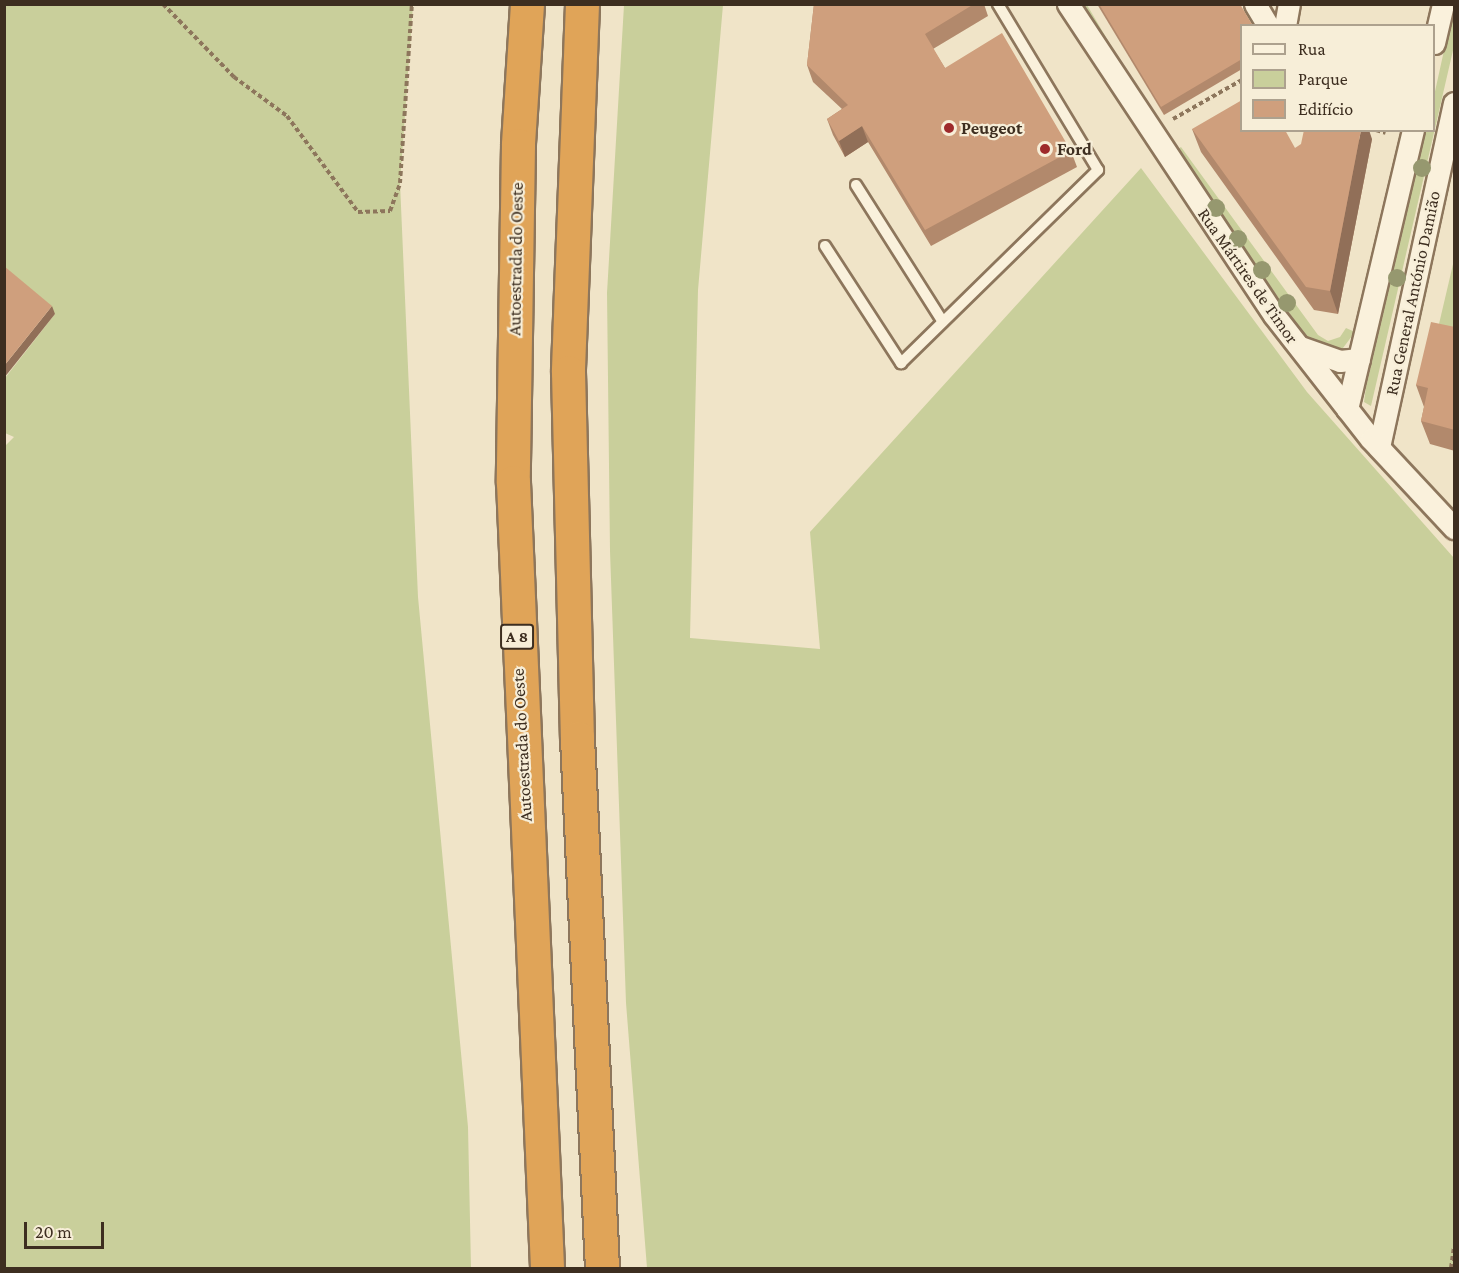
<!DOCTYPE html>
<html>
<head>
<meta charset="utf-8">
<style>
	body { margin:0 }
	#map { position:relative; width:1459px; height:1273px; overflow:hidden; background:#f0e4c8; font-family:"Crimson Pro",serif }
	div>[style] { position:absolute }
	.green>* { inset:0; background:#c9cf9b }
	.path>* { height:4px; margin-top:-2px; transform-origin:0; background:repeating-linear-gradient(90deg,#8d765c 0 4.5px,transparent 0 7.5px) }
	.roads { filter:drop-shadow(2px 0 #8d765c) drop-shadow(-2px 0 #8d765c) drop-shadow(0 2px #8d765c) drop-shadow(0 -2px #8d765c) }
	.service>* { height:10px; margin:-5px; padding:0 5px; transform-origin:5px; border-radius:5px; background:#faf1dc }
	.minor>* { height:21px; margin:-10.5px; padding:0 10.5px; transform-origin:10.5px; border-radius:10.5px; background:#faf1dc }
	.motorway>* { height:33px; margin:-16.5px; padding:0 16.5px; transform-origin:16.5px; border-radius:16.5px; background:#e0a458 }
	.trees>* { width:18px; height:18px; margin:-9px; border-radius:50%; background:#96986f }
	.wall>* { inset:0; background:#b2896c }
	.shaded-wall>* { inset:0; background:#916f58 }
	.building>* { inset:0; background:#cf9f7d }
	.dots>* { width:16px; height:16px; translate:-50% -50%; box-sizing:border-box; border:3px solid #f7eed8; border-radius:50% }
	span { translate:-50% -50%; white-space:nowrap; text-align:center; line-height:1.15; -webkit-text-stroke:4.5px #f7eed8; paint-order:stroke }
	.shield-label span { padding:2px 4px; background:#f7eed8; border:2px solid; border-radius:4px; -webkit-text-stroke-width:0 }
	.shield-label { font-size:16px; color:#3d2e20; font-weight:700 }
	.poi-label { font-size:18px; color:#3d2e20; font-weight:700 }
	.left { translate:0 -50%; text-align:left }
	.street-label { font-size:18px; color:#3d2e20 }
	.frame { position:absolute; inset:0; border:6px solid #3d2e20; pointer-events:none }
	.legend { position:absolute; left:1240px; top:24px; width:195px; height:108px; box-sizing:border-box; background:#f7eed8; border:2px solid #ada18e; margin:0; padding:8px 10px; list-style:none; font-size:18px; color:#3d2e20 }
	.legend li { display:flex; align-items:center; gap:12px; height:30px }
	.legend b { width:30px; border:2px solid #ada18e }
	.scale { position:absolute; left:24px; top:1222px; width:80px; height:27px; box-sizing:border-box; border:3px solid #3d2e20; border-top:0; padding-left:8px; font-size:18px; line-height:21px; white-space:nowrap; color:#3d2e20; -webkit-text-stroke:4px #f7eed8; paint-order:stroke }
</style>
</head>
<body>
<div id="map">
	<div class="green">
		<i style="clip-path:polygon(5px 5px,413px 5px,400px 183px,418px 597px,468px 1127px,471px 1268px,5px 1268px,4px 447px,14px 437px,5px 433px,5px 378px,55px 314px,5px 272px)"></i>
		<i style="clip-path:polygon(624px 5px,723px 5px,698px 290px,690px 638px,820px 649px,810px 532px,1141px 168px,1307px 392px,1454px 558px,1454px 1268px,647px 1268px,626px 1003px,610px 551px,607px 293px)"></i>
		<i style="clip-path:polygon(1079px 5px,1087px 5px,1153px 117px)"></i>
		<i style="clip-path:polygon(1454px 5px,1454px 46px,1371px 406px,1364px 402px,1366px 387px,1426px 131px,1434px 130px,1434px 96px)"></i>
		<i style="clip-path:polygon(1181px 147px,1318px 335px,1328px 341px,1340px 337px,1346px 328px,1355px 332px,1343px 348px,1335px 352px,1310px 342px,1174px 152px)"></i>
		<i style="clip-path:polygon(1454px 260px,1454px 346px,1435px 341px)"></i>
	</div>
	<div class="path">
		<i style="left:163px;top:4px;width:102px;rotate:45.8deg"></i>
		<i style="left:234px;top:77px;width:66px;rotate:36.3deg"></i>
		<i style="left:287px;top:116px;width:119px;rotate:53.5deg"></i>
		<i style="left:358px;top:212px;width:32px;rotate:-2deg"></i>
		<i style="left:390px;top:211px;width:30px;rotate:-70deg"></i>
		<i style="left:400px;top:183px;width:179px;rotate:-86.2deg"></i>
		<i style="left:1173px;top:119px;width:79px;rotate:-29.5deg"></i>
		<i style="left:1376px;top:130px;width:10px;rotate:17deg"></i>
		<i style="left:1451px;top:1268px;width:21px;rotate:-82deg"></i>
	</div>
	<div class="roads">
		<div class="service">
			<i style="left:856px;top:185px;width:162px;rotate:57.6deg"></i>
			<i style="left:825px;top:246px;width:140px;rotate:57deg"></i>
			<i style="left:901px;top:363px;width:276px;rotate:-44.4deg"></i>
			<i style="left:1098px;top:170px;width:194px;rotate:-121.1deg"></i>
		</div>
		<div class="minor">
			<i style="left:1068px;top:4px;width:373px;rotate:56.5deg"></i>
			<i style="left:1274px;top:315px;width:157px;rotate:52deg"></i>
			<i style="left:1371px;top:439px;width:122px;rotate:47deg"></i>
			<i style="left:1255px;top:4px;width:26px;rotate:59deg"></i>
			<i style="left:1285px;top:26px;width:22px;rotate:-80deg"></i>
			<i style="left:1434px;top:43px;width:40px;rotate:-77deg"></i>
			<i style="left:1300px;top:347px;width:42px;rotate:19.3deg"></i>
			<i style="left:1340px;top:361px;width:19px;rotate:-6deg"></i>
			<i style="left:1347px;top:409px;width:287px;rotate:-76.7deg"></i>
			<i style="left:1379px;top:447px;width:352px;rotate:-77.7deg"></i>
		</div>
		<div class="motorway">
			<i style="left:527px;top:4px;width:141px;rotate:93.7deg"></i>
			<i style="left:518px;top:145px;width:337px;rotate:90.9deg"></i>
			<i style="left:513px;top:482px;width:787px;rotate:87.52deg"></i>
			<i style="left:582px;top:4px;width:368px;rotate:92.2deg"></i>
			<i style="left:568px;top:372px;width:366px;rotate:88.6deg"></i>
			<i style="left:577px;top:738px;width:531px;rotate:87.3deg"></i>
		</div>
	</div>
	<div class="trees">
		<i style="left:1422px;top:168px"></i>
		<i style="left:1216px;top:208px"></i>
		<i style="left:1238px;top:239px"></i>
		<i style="left:1262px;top:270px"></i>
		<i style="left:1397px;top:278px"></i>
		<i style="left:1287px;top:303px"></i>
	</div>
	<div class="wall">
		<i style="clip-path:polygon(814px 4px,984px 4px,988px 16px,933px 49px,945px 68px,1071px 151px,1077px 167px,931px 246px,868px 142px,845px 157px,833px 135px,827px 119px,842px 109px,813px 82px,807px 65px)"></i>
		<i style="clip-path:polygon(1097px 4px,1240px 4px,1242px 26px,1242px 69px,1164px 115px)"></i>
		<i style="clip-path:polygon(1192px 129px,1295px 148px,1372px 139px,1338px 314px,1314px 310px,1201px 152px)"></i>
		<i style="clip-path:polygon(1455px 327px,1455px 451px,1430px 444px,1421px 421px,1424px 407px,1416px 385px)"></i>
	</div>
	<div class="shaded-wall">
		<i style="clip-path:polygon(862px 126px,868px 142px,845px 157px,839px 141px)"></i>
		<i style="clip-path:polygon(1361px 130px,1369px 130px,1372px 139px,1338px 314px,1330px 291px)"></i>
		<i style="clip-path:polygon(52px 306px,55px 314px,4px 378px,4px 366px)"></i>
	</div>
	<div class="building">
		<i style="clip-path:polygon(814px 4px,974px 4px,925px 34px,945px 68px,1002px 33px,1071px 151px,925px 230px,862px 126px,839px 141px,827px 119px,848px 105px,807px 65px)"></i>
		<i style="clip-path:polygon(1099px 4px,1240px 4px,1253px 26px,1242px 26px,1242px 59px,1161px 107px)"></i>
		<i style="clip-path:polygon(1242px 100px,1242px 130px,1285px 130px,1295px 148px,1301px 144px,1304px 130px,1361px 130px,1330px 291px,1306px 287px,1192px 129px)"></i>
		<i style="clip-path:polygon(4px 266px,52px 306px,4px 366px)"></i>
		<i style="clip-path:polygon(1431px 322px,1455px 327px,1455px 430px,1421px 421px,1428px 388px,1416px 385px)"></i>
	</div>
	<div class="dots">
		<i style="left:949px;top:128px;background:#9e2a2b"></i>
		<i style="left:1045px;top:149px;background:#9e2a2b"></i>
	</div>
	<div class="shield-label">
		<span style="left:517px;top:637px">A 8</span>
	</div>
	<div class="poi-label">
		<span class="left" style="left:961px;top:128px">Peugeot</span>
		<span class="left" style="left:1057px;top:149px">Ford</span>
	</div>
	<div class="street-label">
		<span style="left:516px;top:259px;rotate:-89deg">Autoestrada do Oeste</span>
		<span style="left:1248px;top:276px;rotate:55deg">Rua Mártires de Timor</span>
		<span style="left:1413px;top:293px;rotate:-78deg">Rua General António Damião</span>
		<span style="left:522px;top:745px;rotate:-93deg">Autoestrada do Oeste</span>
	</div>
	<div class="frame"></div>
	<ul class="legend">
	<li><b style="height:8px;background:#faf1dc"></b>Rua</li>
	<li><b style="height:16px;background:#c9cf9b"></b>Parque</li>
	<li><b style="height:16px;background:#cf9f7d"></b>Edifício</li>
	</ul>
	<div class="scale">20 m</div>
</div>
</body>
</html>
